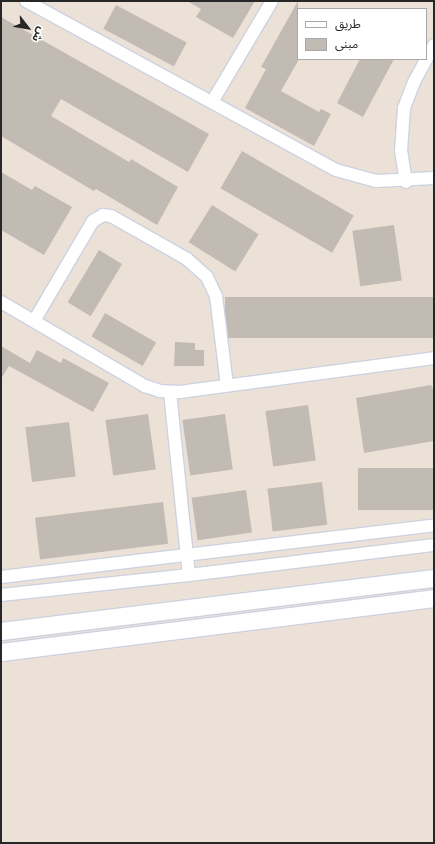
<!DOCTYPE html>
<html>
<head>
<meta charset="utf-8">
<style>
	body { margin:0 }
	#map { position:relative; width:435px; height:844px; overflow:hidden; background:#ebe1d7; font-family:"Nunito Sans","Noto Sans Arabic",sans-serif }
	div>[style] { position:absolute }
	.building>* { inset:0; background:#c2bbb4; transform-origin:0 0 }
	.roads { filter:drop-shadow(1px 0 #cdd2e1) drop-shadow(-1px 0 #cdd2e1) drop-shadow(0 1px #cdd2e1) drop-shadow(0 -1px #cdd2e1) }
	.street>* { height:12px; margin:-6px; padding:0 6px; transform-origin:6px; border-radius:6px; background:#fff }
	.secondary>* { height:17px; margin:-8.5px; padding:0 8.5px; transform-origin:8.5px; border-radius:8.5px; background:#fff }
	span { translate:-50% -50%; white-space:nowrap; text-align:center; line-height:1.15; -webkit-text-stroke:4px #fff; paint-order:stroke }
	.frame { position:absolute; inset:0; border:2px solid #272727; pointer-events:none }
	.legend { position:absolute; left:297px; top:8px; width:130px; height:52px; box-sizing:border-box; background:#fff; border:1px solid #a9a9a9; margin:0; padding:5px 7px; list-style:none; font-size:12px; color:#272727 }
	.legend li { display:flex; align-items:center; gap:8px; height:20px }
	.legend b { width:20px; border:1px solid #a9a9a9 }
	.north { position:absolute; left:8px; top:8px; width:40px; height:40px; -webkit-text-stroke:3px #fff; paint-order:stroke; rotate:121deg; font-size:11px; font-weight:700; line-height:16px; text-align:center; color:#272727 }
	.north::after { content:''; display:block; margin:auto; width:14px; height:18px; background:#272727; clip-path:polygon(50% 0,100% 100%,50% 72%,0 100%) }
</style>
</head>
<body>
<div id="map">
	<div class="building">
		<i style="clip-path:polygon(187px 1px,255px 1px,233px 38px,196px 17px,201px 9px)"></i>
		<i style="clip-path:polygon(298px 1px,298px 61px,281px 91px,319px 112px,321px 109px,331px 114px,314px 146px,245px 108px,266px 69px,261px 67px)"></i>
		<i style="left:116px;top:5px;width:80px;height:27px;rotate:28deg"></i>
		<i style="clip-path:polygon(1px 17px,209px 134px,188px 172px,61px 99px,51px 116px,129px 162px,131px 159px,178px 187px,157px 225px,96px 189px,94px 191px,1px 136px)"></i>
		<i style="clip-path:polygon(360px 59px,394px 59px,363px 117px,337px 103px)"></i>
		<i style="left:242px;top:151px;width:129px;height:43px;rotate:30deg"></i>
		<i style="clip-path:polygon(1px 172px,32px 190px,35px 186px,72px 207px,44px 255px,1px 230px)"></i>
		<i style="left:212px;top:205px;width:55px;height:44px;rotate:32deg"></i>
		<i style="left:394px;top:225px;width:56px;height:42px;rotate:82deg"></i>
		<i style="left:99px;top:250px;width:27px;height:61px;rotate:31deg"></i>
		<i style="left:434px;top:297px;width:41px;height:209px;rotate:90deg"></i>
		<i style="left:105px;top:313px;width:59px;height:27px;rotate:30deg"></i>
		<i style="clip-path:polygon(175px 342px,195px 343px,195px 350px,204px 350px,204px 366px,174px 366px)"></i>
		<i style="clip-path:polygon(1px 346px,30px 363px,37px 350px,61px 363px,63px 358px,109px 383px,93px 412px,9px 366px,1px 379px)"></i>
		<i style="clip-path:polygon(431px 385px,434px 391px,434px 441px,364px 453px,356px 398px)"></i>
		<i style="left:308px;top:405px;width:56px;height:43px;rotate:82deg"></i>
		<i style="left:148px;top:414px;width:56px;height:43px;rotate:82deg"></i>
		<i style="left:225px;top:414px;width:56px;height:43px;rotate:82deg"></i>
		<i style="left:69px;top:422px;width:55px;height:44px;rotate:83deg"></i>
		<i style="left:434px;top:468px;width:42px;height:76px;rotate:90deg"></i>
		<i style="left:322px;top:482px;width:43px;height:55px;rotate:83deg"></i>
		<i style="left:246px;top:490px;width:43px;height:55px;rotate:82deg"></i>
		<i style="left:163px;top:502px;width:42px;height:129px;rotate:83deg"></i>
	</div>
	<div class="roads">
		<div class="street">
			<i style="left:26px;top:1px;width:353px;rotate:28.6deg"></i>
			<i style="left:336px;top:170px;width:41px;rotate:15.4deg"></i>
			<i style="left:376px;top:181px;width:58px;rotate:-3deg"></i>
			<i style="left:212px;top:102px;width:117px;rotate:-59.3deg"></i>
			<i style="left:406px;top:182px;width:31px;rotate:-99deg"></i>
			<i style="left:401px;top:151px;width:43px;rotate:-86deg"></i>
			<i style="left:404px;top:108px;width:28px;rotate:-69deg"></i>
			<i style="left:414px;top:82px;width:42px;rotate:-61.6deg"></i>
			<i style="left:1px;top:302px;width:167px;rotate:30.3deg"></i>
			<i style="left:145px;top:386px;width:16px;rotate:18deg"></i>
			<i style="left:160px;top:391px;width:20px;rotate:3deg"></i>
			<i style="left:180px;top:392px;width:256px;rotate:-7.6deg"></i>
			<i style="left:34px;top:321px;width:116px;rotate:-59.5deg"></i>
			<i style="left:93px;top:221px;width:12px;rotate:-31deg"></i>
			<i style="left:103px;top:215px;width:8px;rotate:7deg"></i>
			<i style="left:111px;top:216px;width:87px;rotate:29.5deg"></i>
			<i style="left:187px;top:259px;width:27px;rotate:42deg"></i>
			<i style="left:207px;top:277px;width:21px;rotate:65deg"></i>
			<i style="left:216px;top:296px;width:90px;rotate:83deg"></i>
			<i style="left:170px;top:392px;width:184px;rotate:84.1deg"></i>
			<i style="left:1px;top:577px;width:436px;rotate:-6.8deg"></i>
			<i style="left:1px;top:595px;width:189px;rotate:-6.1deg"></i>
			<i style="left:189px;top:575px;width:247px;rotate:-7deg"></i>
		</div>
		<div class="secondary">
			<i style="left:1px;top:631px;width:436px;rotate:-7deg"></i>
			<i style="left:1px;top:652px;width:436px;rotate:-7.1deg"></i>
		</div>
	</div>
	<div class="frame"></div>
	<ul class="legend">
	<li><b style="height:5px;background:#fff"></b>طريق</li>
	<li><b style="height:11px;background:#c2bbb4"></b>مبنى</li>
	</ul>
	<div class="north">ش</div>
</div>
</body>
</html>
